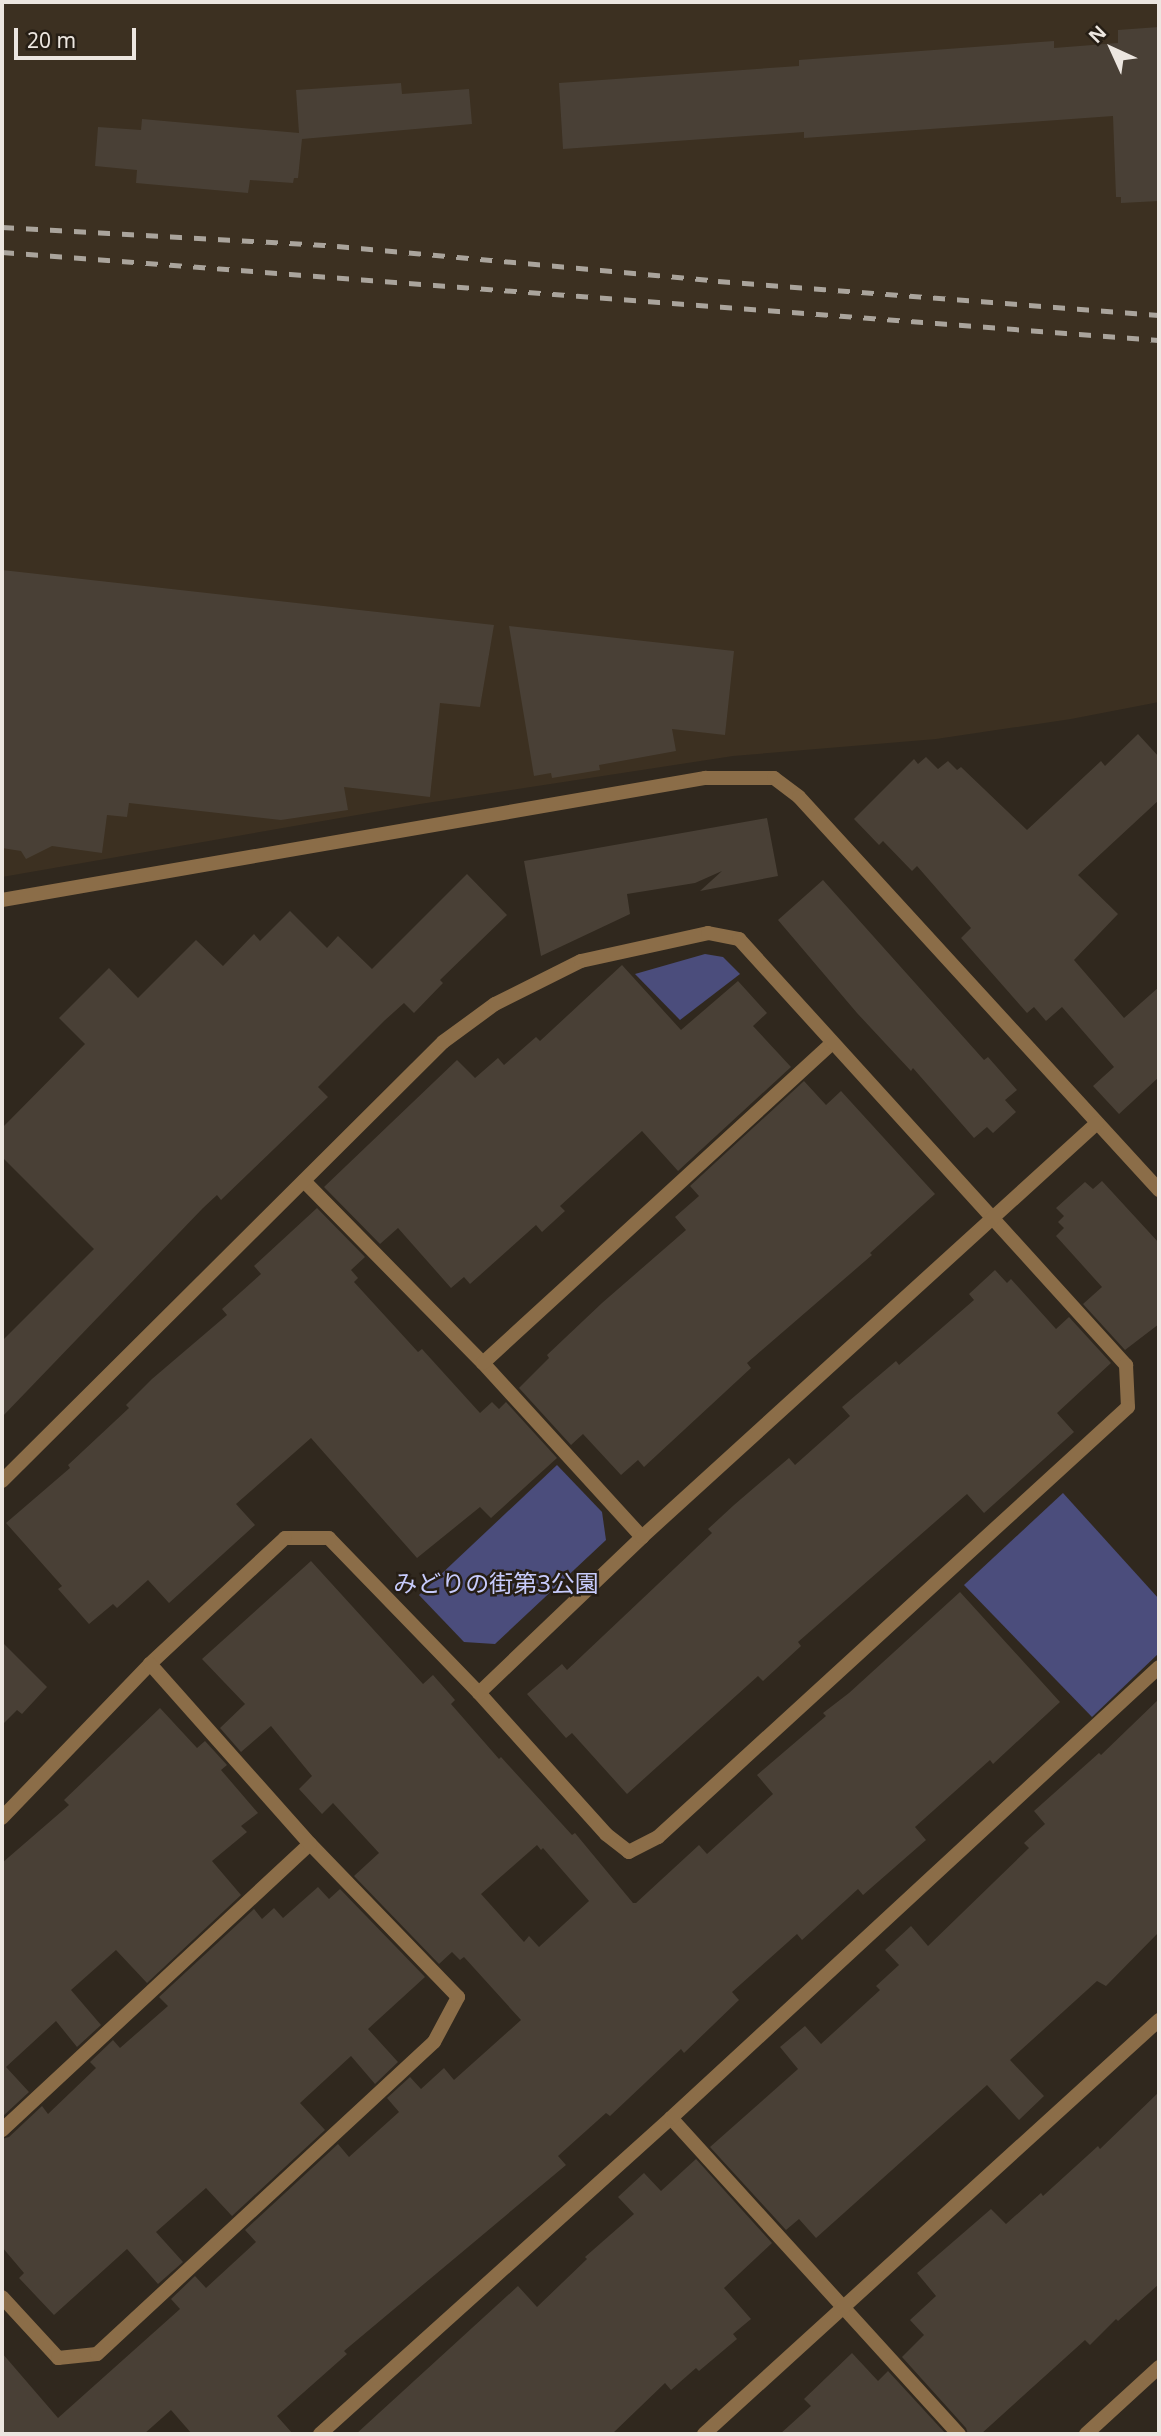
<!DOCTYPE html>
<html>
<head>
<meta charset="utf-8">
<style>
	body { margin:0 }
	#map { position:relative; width:1161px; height:2436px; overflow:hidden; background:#30281e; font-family:"Noto Sans","Noto Sans JP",sans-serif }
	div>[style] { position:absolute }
	.built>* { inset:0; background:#3c3021 }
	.green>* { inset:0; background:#4b4d7c }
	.building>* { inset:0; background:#494036 }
	.street>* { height:14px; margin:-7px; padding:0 7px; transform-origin:7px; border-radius:7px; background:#8b6d48 }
	.rail>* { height:5px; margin-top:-2.5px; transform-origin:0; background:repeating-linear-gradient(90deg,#aaa49c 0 12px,transparent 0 24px) }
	span { translate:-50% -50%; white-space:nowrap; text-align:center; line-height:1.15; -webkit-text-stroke:5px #261e15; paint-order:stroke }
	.park-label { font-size:24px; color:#c7cbfc }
	.frame { position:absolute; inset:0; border:4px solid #ece6e0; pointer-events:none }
	.north { position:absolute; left:1077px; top:14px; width:70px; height:70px; -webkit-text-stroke:5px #261e15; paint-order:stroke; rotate:315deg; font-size:19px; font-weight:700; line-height:28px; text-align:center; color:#ece6e0 }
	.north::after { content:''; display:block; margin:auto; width:24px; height:32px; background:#ece6e0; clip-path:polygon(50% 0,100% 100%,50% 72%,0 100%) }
	.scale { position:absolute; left:14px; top:28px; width:122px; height:32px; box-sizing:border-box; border:4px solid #ece6e0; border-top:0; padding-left:9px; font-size:21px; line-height:24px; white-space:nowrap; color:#ece6e0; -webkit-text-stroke:5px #261e15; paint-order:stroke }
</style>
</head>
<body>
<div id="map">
	<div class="built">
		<i style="clip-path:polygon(2px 2px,1159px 2px,1159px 702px,1071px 719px,936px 739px,733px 756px,420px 804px,2px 877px)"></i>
	</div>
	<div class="green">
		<i style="clip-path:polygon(705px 954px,723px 957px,740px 974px,680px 1020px,635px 974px)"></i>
		<i style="clip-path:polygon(557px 1465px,602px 1512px,606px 1540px,495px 1644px,464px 1642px,419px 1595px)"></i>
		<i style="clip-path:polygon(1063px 1493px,1159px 1599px,1159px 1653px,1092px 1717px,964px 1585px)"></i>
	</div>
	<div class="building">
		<i style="clip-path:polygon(1159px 27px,1159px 201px,1121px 203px,1121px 197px,1116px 197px,1113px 116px,804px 138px,804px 132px,563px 149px,559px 83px,799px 66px,799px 60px,1054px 41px,1054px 48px,1118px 43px,1118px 30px)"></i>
		<i style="clip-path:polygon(401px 83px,402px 94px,469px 89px,472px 124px,302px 139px,298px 178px,294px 178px,293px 183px,250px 180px,248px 193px,136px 183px,137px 170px,95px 166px,98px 127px,141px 130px,142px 119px,299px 133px,296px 90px)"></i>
		<i style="clip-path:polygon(2px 570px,494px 625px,480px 707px,440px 703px,430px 797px,344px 787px,348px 810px,281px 820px,129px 803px,127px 817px,107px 815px,102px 853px,52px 846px,26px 859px,21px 851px,2px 848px)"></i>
		<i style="clip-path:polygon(509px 626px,734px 651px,725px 735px,672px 729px,676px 751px,599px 765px,600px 770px,552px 778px,551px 773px,534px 776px)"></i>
		<i style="clip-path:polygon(1138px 734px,1159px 757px,1159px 800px,1078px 875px,1118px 914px,1074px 960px,1124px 1018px,1159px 987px,1159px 1077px,1119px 1114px,1093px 1086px,1114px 1067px,1062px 1007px,1046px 1021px,1034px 1007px,1027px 1013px,961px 938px,971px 928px,917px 866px,912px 871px,883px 841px,879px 845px,854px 819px,914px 759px,918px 764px,926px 757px,938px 769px,948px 761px,957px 770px,961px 767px,1027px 830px,1101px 761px,1105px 766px)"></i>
		<i style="clip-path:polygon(767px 818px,778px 876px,700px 891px,722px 871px,695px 883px,627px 894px,630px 914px,541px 956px,524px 861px)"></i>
		<i style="clip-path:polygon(467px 874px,507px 915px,440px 980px,443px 983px,414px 1013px,404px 1003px,384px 1021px,318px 1087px,328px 1097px,221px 1200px,217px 1195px,203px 1208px,2px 1417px,2px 1341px,94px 1249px,2px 1157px,2px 1128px,85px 1044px,59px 1018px,109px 968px,138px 998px,196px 940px,223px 966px,254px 934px,260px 941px,290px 911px,327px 948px,338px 936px,372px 969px)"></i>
		<i style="clip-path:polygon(823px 880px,984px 1060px,988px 1057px,1017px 1090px,1005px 1100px,1016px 1112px,993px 1133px,987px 1127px,974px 1138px,913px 1068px,911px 1071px,857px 1013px,778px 920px)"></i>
		<i style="clip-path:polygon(622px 965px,681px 1030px,738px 981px,767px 1013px,753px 1026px,791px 1067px,678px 1171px,642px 1131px,560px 1206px,565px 1211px,542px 1232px,536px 1225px,470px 1284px,464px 1277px,451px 1288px,398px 1228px,380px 1244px,324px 1187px,457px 1060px,475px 1078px,498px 1058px,504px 1065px,536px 1037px,540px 1041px)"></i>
		<i style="clip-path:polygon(804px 1081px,826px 1105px,841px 1091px,935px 1194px,870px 1253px,872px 1255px,747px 1363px,751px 1368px,644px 1467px,638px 1460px,621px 1475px,583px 1434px,571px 1445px,519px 1388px,549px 1358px,547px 1355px,602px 1303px,686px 1230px,675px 1217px,699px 1196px,690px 1186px)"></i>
		<i style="clip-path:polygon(1102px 1181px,1159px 1243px,1159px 1324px,1125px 1350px,1083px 1304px,1102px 1287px,1056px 1236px,1064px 1228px,1058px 1222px,1064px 1216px,1056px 1208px,1085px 1182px,1093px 1189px)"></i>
		<i style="clip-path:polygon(317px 1208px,365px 1257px,351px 1270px,358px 1278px,354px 1282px,418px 1352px,422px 1349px,480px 1413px,492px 1402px,499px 1409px,506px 1402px,557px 1458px,491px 1518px,480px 1507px,417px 1558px,311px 1438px,236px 1504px,255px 1525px,169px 1603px,148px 1580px,117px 1608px,113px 1604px,89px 1624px,58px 1589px,62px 1586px,6px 1523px,70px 1468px,68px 1465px,129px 1408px,126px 1405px,152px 1379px,227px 1315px,222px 1309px,261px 1274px,254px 1266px)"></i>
		<i style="clip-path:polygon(995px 1270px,1007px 1283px,1011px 1279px,1056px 1329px,1069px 1317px,1111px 1363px,1057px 1413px,1074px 1432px,984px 1513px,967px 1494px,798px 1642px,801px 1646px,763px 1681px,758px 1676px,627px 1794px,572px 1733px,566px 1738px,527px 1694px,562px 1664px,567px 1670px,712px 1533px,708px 1529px,734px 1505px,789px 1458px,795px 1465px,850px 1416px,842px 1407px,896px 1361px,899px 1365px,974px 1300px,969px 1294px)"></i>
		<i style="clip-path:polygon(evenodd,311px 1561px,423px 1684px,433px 1675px,455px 1700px,451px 1704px,499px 1759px,501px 1757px,572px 1835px,575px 1833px,633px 1903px,636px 1903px,699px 1845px,707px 1854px,773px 1794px,757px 1775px,826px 1716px,823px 1713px,849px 1693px,960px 1592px,1060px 1702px,993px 1764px,990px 1760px,915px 1827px,926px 1840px,863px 1895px,858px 1889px,802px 1940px,797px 1934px,732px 1992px,739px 2000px,684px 2053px,681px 2049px,610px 2116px,606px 2113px,558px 2156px,566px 2165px,344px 2351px,347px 2354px,277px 2416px,293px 2434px,192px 2434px,171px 2410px,144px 2434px,2px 2434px,2px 2353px,58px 2418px,180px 2309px,171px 2299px,195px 2276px,206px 2288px,256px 2242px,245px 2230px,338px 2144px,349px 2157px,399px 2112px,387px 2098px,410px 2077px,421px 2089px,444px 2068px,454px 2080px,521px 2020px,464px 1957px,460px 1960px,452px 1952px,439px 1964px,354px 1876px,379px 1853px,333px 1803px,322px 1814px,299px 1789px,312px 1776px,271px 1726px,241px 1752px,220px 1728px,245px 1704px,202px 1659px,311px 1561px,537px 1845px,541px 1850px,543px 1848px,589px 1901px,539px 1947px,529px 1936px,524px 1942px,481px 1894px,537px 1845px)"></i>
		<i style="clip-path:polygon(2px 1642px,47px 1687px,22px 1714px,17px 1710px,2px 1725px)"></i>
		<i style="clip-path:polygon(1159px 1699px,1159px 1932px,1106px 1986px,1097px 1981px,1010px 2060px,1044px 2096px,1019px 2120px,987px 2085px,816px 2238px,799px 2219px,786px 2230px,710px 2147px,798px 2069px,780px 2047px,805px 2026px,821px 2044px,880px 1990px,876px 1986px,899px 1965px,885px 1950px,911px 1926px,928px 1946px,1029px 1848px,1024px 1843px,1045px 1824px,1034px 1811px,1099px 1753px,1101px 1755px)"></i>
		<i style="clip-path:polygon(160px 1708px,197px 1748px,205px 1741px,227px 1765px,221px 1770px,258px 1813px,241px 1826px,247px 1832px,212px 1861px,241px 1895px,147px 1983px,116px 1950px,71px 1990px,101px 2025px,77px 2047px,56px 2021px,6px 2067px,29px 2092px,2px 2117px,2px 1863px,69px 1805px,64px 1800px)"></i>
		<i style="clip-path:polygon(318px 1887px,329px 1899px,340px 1889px,425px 1977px,368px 2029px,398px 2062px,375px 2084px,351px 2056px,300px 2103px,325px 2130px,232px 2216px,206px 2188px,156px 2232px,183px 2262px,158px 2284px,127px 2249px,54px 2315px,19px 2278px,24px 2273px,2px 2247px,2px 2139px,9px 2137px,42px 2106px,48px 2114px,96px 2068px,90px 2062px,113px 2040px,120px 2048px,168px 2006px,159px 1997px,254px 1909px,262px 1919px,274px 1908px,283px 1918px)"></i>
		<i style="clip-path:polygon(1159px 2092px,1159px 2284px,1118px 2321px,1116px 2319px,1090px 2345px,1085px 2340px,981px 2434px,968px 2434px,966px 2428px,902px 2357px,924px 2335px,910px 2320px,936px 2296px,917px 2273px,991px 2209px,1006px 2224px,1041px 2193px,1043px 2196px,1098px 2146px,1100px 2149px)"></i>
		<i style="clip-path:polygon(696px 2159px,772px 2243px,724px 2288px,751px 2319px,733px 2334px,737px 2339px,699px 2371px,696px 2368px,671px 2390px,665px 2383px,612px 2434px,356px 2434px,518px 2286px,537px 2307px,587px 2259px,585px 2257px,634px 2214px,618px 2197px,644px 2173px,661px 2191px)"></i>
		<i style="clip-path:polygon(852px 2353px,878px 2381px,888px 2371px,946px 2434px,780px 2434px,811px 2406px,804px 2399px)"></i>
	</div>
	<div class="street">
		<i style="left:2px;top:900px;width:714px;rotate:-9.85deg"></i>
		<i style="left:705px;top:778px;width:69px"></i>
		<i style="left:774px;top:778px;width:31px;rotate:37deg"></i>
		<i style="left:799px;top:797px;width:533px;rotate:47.51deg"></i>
		<i style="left:304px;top:1181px;width:255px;rotate:45.5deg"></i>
		<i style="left:483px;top:1363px;width:236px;rotate:47.6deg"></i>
		<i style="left:483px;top:1363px;width:473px;rotate:-42.5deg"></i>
		<i style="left:2px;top:1481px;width:622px;rotate:-44.87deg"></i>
		<i style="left:443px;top:1042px;width:64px;rotate:-36.2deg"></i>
		<i style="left:495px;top:1004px;width:96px;rotate:-26.6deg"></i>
		<i style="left:581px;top:961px;width:130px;rotate:-12.4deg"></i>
		<i style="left:708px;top:933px;width:32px;rotate:11deg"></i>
		<i style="left:739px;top:939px;width:576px;rotate:47.75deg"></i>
		<i style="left:1126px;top:1365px;width:42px;rotate:87.3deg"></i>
		<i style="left:1128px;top:1407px;width:637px;rotate:137.54deg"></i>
		<i style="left:658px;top:1837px;width:33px;rotate:153deg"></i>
		<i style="left:629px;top:1852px;width:29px;rotate:-142deg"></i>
		<i style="left:606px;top:1834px;width:190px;rotate:-132deg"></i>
		<i style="left:479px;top:1693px;width:216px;rotate:-134.1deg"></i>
		<i style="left:329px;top:1538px;width:44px;rotate:180deg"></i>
		<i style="left:285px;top:1538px;width:185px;rotate:137deg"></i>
		<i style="left:150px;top:1664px;width:214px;rotate:133.9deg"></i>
		<i style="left:479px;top:1693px;width:226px;rotate:-43.7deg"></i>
		<i style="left:642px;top:1537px;width:615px;rotate:-42.3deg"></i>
		<i style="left:671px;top:2118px;width:428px;rotate:47.7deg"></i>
		<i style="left:2px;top:2130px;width:420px;rotate:-42.9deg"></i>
		<i style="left:2px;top:2297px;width:83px;rotate:47.4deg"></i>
		<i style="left:58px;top:2358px;width:39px;rotate:-6deg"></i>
		<i style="left:97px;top:2354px;width:459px;rotate:-42.8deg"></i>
		<i style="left:434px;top:2042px;width:51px;rotate:-61.9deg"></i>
		<i style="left:458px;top:1997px;width:213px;rotate:-134deg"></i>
		<i style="left:310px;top:1844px;width:241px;rotate:-131.6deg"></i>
		<i style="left:320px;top:2434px;width:472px;rotate:-42deg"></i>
		<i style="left:671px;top:2118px;width:664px;rotate:-42.74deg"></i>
		<i style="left:704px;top:2434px;width:615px;rotate:-42.3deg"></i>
		<i style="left:1086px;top:2434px;width:99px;rotate:-42.5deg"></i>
	</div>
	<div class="rail">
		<i style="left:2px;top:227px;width:336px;rotate:3.2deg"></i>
		<i style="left:337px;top:246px;width:383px;rotate:5.2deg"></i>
		<i style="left:718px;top:281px;width:442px;rotate:4.4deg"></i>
		<i style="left:2px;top:252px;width:1160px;rotate:4.35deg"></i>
	</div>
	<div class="park-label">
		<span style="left:496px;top:1583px">みどりの街第3公園</span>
	</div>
	<div class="frame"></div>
	<div class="north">N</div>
	<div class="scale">20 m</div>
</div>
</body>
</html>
